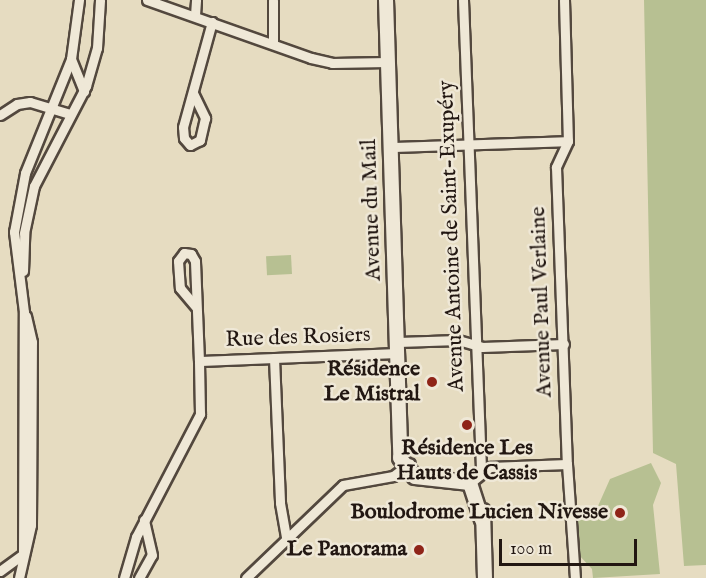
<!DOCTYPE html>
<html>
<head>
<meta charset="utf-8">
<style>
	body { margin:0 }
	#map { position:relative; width:706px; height:578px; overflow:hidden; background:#e6dcc1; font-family:"IM FELL English",serif }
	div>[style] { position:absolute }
	.green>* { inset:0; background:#b7c092; transform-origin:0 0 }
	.roads { filter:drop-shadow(2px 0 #53483e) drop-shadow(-2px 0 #53483e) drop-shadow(0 2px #53483e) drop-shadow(0 -2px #53483e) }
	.minor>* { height:9px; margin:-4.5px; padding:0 4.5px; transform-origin:4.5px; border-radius:4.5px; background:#efe8d7 }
	.secondary>* { height:14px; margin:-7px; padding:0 7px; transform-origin:7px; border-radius:7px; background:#efe8d7 }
	.dots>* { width:16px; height:16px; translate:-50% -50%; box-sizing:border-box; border:3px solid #efe8d7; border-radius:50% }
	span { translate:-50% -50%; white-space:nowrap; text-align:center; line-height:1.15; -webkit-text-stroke:5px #efe8d7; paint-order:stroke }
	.street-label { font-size:22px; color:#221712 }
	.poi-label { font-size:22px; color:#221712; font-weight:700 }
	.right { translate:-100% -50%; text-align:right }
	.scale { position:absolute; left:499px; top:539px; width:138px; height:27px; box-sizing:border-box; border:3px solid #221712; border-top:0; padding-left:8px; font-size:18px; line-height:21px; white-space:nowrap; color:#221712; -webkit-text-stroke:4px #efe8d7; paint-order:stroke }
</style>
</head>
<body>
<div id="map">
	<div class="green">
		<i style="clip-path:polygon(644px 0,706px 0,706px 565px,684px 566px,676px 464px,653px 453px)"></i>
		<i style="left:291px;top:255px;width:19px;height:25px;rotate:87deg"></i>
		<i style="clip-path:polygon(651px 463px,661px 483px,653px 505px,660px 574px,593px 578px,592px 569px,577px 553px,575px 521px,598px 506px,610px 479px)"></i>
	</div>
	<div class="roads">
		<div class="minor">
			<i style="left:147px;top:0;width:174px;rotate:19.5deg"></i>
			<i style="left:311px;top:58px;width:22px;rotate:13deg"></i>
			<i style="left:332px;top:63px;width:56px;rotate:-1deg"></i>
			<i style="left:273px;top:0;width:44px;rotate:90deg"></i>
			<i style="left:463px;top:0;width:471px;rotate:87.8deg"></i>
			<i style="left:564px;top:0;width:141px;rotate:88.4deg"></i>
			<i style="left:568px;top:141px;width:29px;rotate:115deg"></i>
			<i style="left:556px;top:167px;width:297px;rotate:87.9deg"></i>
			<i style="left:195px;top:15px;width:15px;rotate:-86deg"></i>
			<i style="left:71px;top:59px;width:35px;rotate:68deg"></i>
			<i style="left:193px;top:93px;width:28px;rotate:64deg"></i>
			<i style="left:205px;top:118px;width:23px;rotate:103deg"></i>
			<i style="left:200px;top:140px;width:11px;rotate:153deg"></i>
			<i style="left:190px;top:145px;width:9px;rotate:-131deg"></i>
			<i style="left:184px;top:138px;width:11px;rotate:-95deg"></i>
			<i style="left:183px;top:127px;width:109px;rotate:-74.6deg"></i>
			<i style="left:0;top:115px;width:20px;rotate:-33deg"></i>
			<i style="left:17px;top:104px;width:13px;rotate:-9deg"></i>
			<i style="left:30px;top:102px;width:42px;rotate:16.7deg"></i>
			<i style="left:391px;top:147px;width:177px;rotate:-1.9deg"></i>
			<i style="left:23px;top:271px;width:38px;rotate:-88deg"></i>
			<i style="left:24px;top:233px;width:48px;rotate:-78deg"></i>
			<i style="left:34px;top:186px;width:113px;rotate:-62.5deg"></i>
			<i style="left:86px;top:86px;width:40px;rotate:-74deg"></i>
			<i style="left:97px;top:48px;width:48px;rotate:-86.4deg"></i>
			<i style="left:398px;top:342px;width:60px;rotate:-1.9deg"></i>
			<i style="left:458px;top:340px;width:25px;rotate:16deg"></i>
			<i style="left:482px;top:347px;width:82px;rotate:-2.1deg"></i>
			<i style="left:274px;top:358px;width:145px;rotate:87.6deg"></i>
			<i style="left:280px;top:503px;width:35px;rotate:80deg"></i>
			<i style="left:199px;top:361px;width:200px;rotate:-2.3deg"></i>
			<i style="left:470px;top:483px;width:26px;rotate:-39deg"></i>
			<i style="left:490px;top:467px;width:77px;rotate:-2.2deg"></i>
			<i style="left:567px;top:464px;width:114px;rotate:86deg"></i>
			<i style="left:23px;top:554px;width:242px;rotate:-89.8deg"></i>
			<i style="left:24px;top:312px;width:81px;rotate:-97.1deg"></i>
			<i style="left:14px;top:232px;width:60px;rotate:-79.4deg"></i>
			<i style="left:25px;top:173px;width:123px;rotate:-68deg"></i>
			<i style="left:71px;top:59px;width:60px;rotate:-82.3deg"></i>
			<i style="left:0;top:571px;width:29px;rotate:-36deg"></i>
			<i style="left:19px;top:578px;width:54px;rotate:-77.2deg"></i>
			<i style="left:31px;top:525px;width:183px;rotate:-89.7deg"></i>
			<i style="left:32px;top:342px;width:27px;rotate:-103deg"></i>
			<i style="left:124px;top:578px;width:43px;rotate:-73.7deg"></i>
			<i style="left:136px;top:537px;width:139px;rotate:-62.5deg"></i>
			<i style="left:200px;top:414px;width:53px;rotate:-91.1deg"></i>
			<i style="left:199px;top:361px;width:100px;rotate:-92.3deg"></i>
			<i style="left:195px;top:261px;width:8px;rotate:-120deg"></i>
			<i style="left:191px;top:254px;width:7px;rotate:-172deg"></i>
			<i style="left:184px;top:253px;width:10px;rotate:127deg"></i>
			<i style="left:178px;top:261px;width:27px;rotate:86deg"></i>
			<i style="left:180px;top:288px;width:25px;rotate:50deg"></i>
			<i style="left:139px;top:578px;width:26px;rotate:-61deg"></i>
			<i style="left:152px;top:555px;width:36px;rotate:-103deg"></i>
			<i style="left:246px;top:578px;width:134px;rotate:-43.8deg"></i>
			<i style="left:343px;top:485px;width:51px;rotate:-10.2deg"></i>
			<i style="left:393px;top:476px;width:21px;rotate:-37deg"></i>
		</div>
		<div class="secondary">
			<i style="left:386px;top:0;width:458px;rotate:88.2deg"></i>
			<i style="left:400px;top:458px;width:24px;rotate:52deg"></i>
			<i style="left:415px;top:477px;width:55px;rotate:6.2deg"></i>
			<i style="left:470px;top:483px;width:39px;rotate:72deg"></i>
			<i style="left:483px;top:511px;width:67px;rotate:88.3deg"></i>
		</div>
	</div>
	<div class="dots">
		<i style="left:432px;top:382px;background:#8f2418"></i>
		<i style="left:467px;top:425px;background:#8f2418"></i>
		<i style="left:620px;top:513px;background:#8f2418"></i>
		<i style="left:419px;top:550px;background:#8f2418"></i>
	</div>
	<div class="street-label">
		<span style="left:372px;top:210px;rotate:-92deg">Avenue du Mail</span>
		<span style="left:452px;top:236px;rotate:-92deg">Avenue Antoine de Saint-Exupéry</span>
		<span style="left:542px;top:302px;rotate:-92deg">Avenue Paul Verlaine</span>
		<span style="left:298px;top:338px;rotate:-2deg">Rue des Rosiers</span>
	</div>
	<div class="poi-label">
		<span class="right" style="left:420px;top:382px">Résidence<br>Le Mistral</span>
		<span style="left:467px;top:461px">Résidence Les<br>Hauts de Cassis</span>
		<span class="right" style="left:608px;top:513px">Boulodrome Lucien Nivesse</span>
		<span class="right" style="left:407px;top:550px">Le Panorama</span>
	</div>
	<div class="scale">100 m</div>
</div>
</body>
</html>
